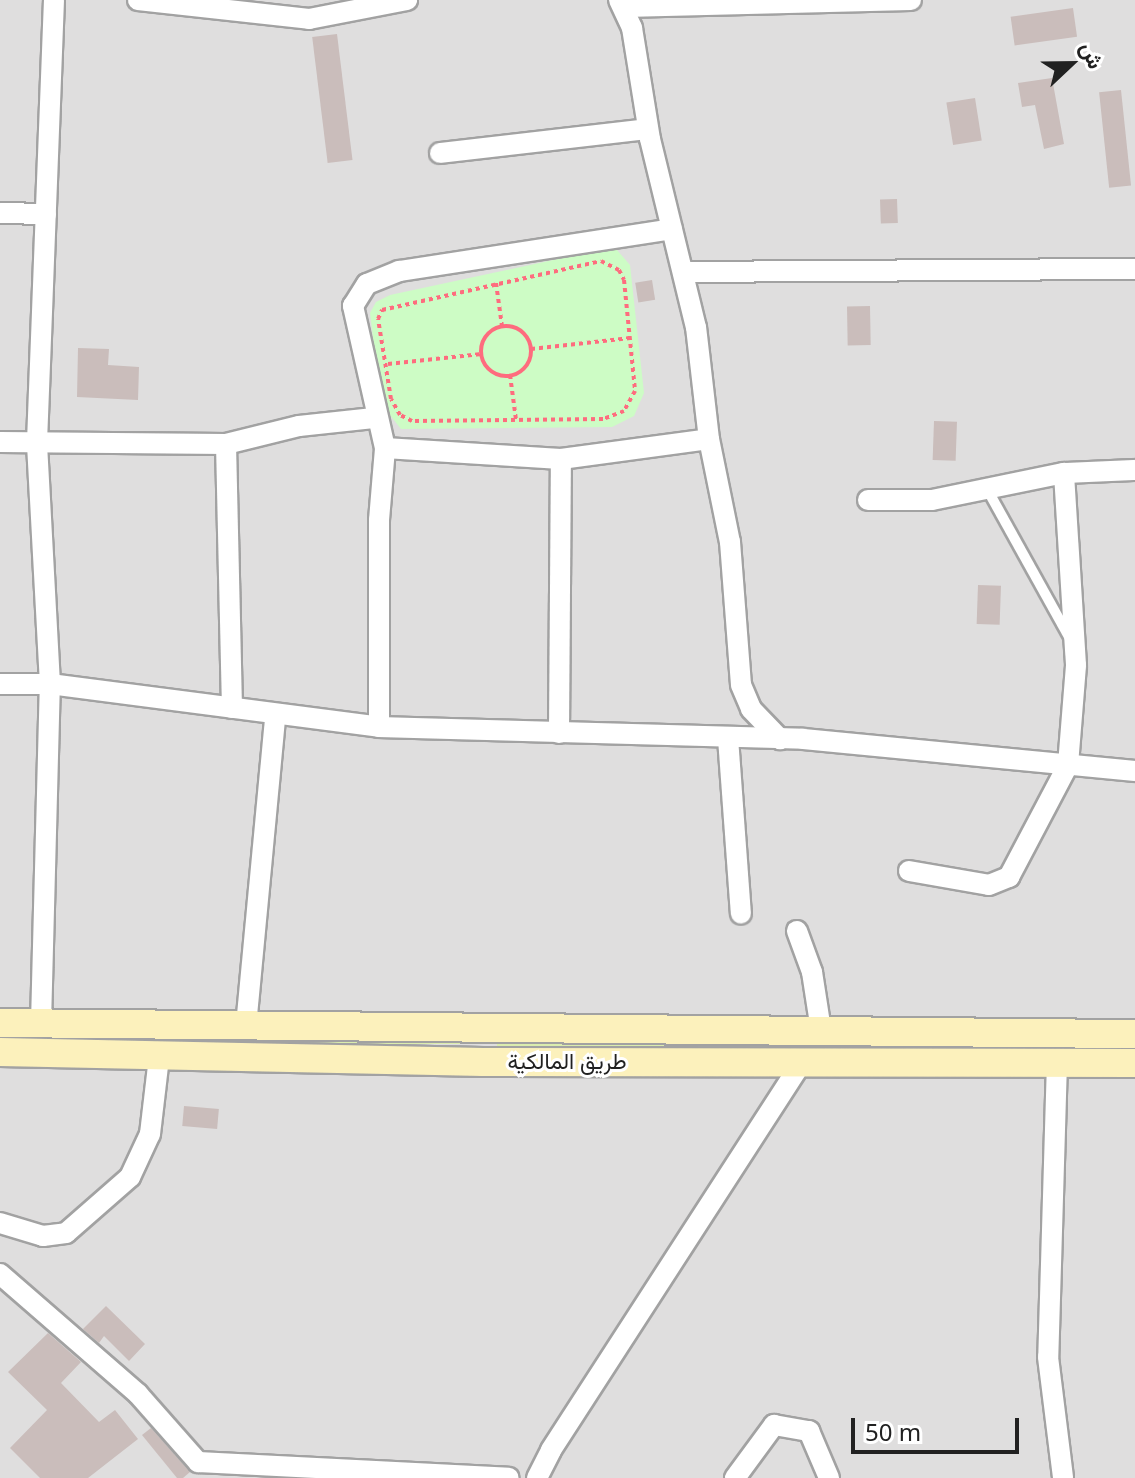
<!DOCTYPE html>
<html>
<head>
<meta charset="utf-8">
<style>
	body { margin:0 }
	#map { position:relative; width:1135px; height:1478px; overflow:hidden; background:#f2ece8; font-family:"Noto Sans",Vazirmatn,sans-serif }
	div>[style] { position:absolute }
	.residential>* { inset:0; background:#dfdede; transform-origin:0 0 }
	.grass>* { inset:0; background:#dbedad; transform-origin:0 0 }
	.park>* { inset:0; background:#cdfcc5 }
	.building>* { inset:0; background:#cabdbb; transform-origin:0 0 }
	.path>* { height:4px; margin-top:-2px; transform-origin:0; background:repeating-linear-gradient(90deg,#fe6c7e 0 4px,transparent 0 8px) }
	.path>.ring { margin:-2px; padding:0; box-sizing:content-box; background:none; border:4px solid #fe6c7e; border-radius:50% }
	.roads { filter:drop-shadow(2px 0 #a2a2a2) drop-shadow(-2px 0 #a2a2a2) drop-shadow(0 2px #a2a2a2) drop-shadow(0 -2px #a2a2a2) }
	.lane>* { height:10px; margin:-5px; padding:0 5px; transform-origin:5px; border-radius:5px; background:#fff }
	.street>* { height:20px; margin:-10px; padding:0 10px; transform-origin:10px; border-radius:10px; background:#fff }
	.secondary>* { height:28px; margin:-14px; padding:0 14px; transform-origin:14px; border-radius:14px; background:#fcf1bc }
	span { translate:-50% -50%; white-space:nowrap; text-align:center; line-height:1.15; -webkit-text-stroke:6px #fff; paint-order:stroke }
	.street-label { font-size:22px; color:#212121 }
	.north { position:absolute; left:1031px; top:24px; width:80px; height:80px; -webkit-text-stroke:6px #fff; paint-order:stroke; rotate:68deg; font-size:22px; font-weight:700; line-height:32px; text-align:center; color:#212121 }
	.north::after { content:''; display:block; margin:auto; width:28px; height:36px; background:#212121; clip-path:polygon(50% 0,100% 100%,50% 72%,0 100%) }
	.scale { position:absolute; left:851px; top:1418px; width:168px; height:36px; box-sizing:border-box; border:4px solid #212121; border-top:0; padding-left:10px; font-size:24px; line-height:28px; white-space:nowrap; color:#212121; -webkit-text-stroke:6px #fff; paint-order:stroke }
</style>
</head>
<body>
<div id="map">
	<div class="residential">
		<i style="left:0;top:0;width:1135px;height:1478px"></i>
	</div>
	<div class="grass">
		<i style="left:0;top:1034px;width:462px;height:10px"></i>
		<i style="left:497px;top:1038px;width:590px;height:8px;rotate:1deg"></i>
	</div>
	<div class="park">
		<i style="clip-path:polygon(604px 249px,617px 250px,630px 265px,644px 393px,634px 416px,612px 427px,401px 429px,386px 410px,379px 388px,370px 313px,376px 302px,390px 295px)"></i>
	</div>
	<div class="building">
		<i style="left:1073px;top:8px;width:29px;height:63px;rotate:82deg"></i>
		<i style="left:337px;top:34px;width:127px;height:25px;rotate:83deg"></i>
		<i style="clip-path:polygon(1052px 78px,1064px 144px,1044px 149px,1035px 105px,1022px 107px,1018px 83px)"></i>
		<i style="left:1121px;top:90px;width:96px;height:22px;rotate:84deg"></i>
		<i style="left:975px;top:98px;width:43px;height:29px;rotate:81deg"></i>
		<i style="left:897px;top:199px;width:24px;height:17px;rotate:88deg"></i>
		<i style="left:652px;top:280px;width:20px;height:17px;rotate:81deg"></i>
		<i style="left:870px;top:306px;width:39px;height:23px;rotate:89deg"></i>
		<i style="clip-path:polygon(78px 348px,109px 349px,108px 365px,139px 367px,138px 400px,77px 397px)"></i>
		<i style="left:934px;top:421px;width:23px;height:39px;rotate:2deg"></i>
		<i style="left:978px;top:585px;width:23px;height:39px;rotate:2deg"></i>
		<i style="left:184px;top:1106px;width:35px;height:20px;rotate:5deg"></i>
		<i style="clip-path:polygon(106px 1306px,145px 1344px,129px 1361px,104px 1336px,99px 1343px,83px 1329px)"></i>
		<i style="clip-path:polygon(48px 1333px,81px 1362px,61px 1383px,99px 1422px,115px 1410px,138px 1439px,88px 1478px,40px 1478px,10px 1448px,47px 1410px,8px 1372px)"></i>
		<i style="clip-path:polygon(151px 1428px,190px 1472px,183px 1478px,177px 1478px,142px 1435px)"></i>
	</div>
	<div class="path">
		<i style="left:601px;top:261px;width:20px;rotate:27deg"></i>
		<i style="left:619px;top:270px;width:11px;rotate:63deg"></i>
		<i style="left:624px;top:280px;width:112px;rotate:84.3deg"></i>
		<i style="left:635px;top:391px;width:23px;rotate:119deg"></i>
		<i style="left:624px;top:411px;width:22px;rotate:159deg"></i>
		<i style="left:603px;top:419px;width:191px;rotate:179.4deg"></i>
		<i style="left:412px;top:421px;width:13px;rotate:-153deg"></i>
		<i style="left:400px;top:415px;width:18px;rotate:-119deg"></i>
		<i style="left:391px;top:399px;width:81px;rotate:-99.2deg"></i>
		<i style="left:378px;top:319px;width:10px;rotate:-66deg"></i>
		<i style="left:382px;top:310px;width:224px;rotate:-12.6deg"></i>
		<i style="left:496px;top:283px;width:43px;rotate:82.1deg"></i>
		<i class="ring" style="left:481px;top:326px;width:46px;height:46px"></i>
		<i style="left:531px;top:349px;width:100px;rotate:-6.3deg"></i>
		<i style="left:388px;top:364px;width:94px;rotate:-6.1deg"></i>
		<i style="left:510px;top:375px;width:45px;rotate:82.4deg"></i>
	</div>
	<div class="roads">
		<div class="lane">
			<i style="left:987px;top:489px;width:169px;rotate:61deg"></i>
		</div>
		<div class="street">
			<i style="left:138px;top:0;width:172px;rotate:6.3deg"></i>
			<i style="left:309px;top:19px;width:100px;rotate:-11deg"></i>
			<i style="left:619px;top:0;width:31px;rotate:65deg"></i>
			<i style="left:632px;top:28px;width:112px;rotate:80.8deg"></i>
			<i style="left:650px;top:139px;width:194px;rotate:76.3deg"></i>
			<i style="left:696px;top:327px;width:113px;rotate:83.4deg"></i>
			<i style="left:709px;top:439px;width:105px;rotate:78.5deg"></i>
			<i style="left:730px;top:542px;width:143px;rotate:85.6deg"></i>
			<i style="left:741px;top:685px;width:26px;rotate:67deg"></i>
			<i style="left:751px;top:709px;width:42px;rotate:46deg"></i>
			<i style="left:624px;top:7px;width:287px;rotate:-1.4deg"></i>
			<i style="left:440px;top:153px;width:209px;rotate:-6.6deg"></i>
			<i style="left:0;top:213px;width:46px;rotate:1.2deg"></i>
			<i style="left:683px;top:272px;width:452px;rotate:-0.4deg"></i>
			<i style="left:0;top:442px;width:226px;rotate:0.5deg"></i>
			<i style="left:226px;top:444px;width:75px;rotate:-13.9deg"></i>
			<i style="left:299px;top:426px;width:75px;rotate:-6.1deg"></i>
			<i style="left:226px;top:444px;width:264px;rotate:88.7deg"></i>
			<i style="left:385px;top:448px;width:176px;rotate:3.6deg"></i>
			<i style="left:561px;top:459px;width:149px;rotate:-7.7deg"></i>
			<i style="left:868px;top:500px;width:64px"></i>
			<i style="left:932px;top:500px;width:135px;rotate:-11.6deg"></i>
			<i style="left:0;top:684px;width:50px"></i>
			<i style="left:50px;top:684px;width:332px;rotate:7.4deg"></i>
			<i style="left:379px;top:727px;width:424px;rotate:1.6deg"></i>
			<i style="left:803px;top:739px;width:334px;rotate:5.5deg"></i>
			<i style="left:379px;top:727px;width:207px;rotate:-90deg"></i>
			<i style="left:379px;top:520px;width:72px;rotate:-85.2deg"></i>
			<i style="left:385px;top:448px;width:146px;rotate:-102.7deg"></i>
			<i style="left:353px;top:306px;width:26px;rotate:-58deg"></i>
			<i style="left:367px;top:284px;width:35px;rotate:-22deg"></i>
			<i style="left:399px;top:271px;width:276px;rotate:-8.7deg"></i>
			<i style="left:559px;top:733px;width:274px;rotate:-89.6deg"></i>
			<i style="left:728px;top:738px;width:176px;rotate:85.8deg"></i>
			<i style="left:909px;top:871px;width:81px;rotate:9.9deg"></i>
			<i style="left:989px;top:885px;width:22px;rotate:-22deg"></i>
			<i style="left:1009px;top:877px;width:127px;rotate:-62.2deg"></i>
			<i style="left:1068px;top:765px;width:100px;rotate:-85.4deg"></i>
			<i style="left:1076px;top:665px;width:192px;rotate:-93.6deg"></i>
			<i style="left:1064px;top:473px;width:71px;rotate:-2.4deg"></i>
			<i style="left:797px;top:931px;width:44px;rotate:69.9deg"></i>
			<i style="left:812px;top:972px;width:59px;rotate:81.2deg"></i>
			<i style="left:41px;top:1023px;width:339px;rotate:-88.5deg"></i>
			<i style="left:50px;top:684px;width:242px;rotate:-93.1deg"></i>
			<i style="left:37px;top:442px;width:442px;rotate:-87.8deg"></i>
			<i style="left:246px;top:1026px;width:310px;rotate:-84.6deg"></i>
			<i style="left:1057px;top:1062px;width:295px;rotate:91.7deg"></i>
			<i style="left:1048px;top:1357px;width:122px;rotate:82.9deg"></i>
			<i style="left:0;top:1223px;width:45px;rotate:16.8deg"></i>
			<i style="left:43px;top:1236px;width:23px;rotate:-7deg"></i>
			<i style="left:66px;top:1233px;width:85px;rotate:-41.2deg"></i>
			<i style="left:130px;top:1177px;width:47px;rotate:-65.1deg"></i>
			<i style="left:150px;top:1134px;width:78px;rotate:-83.3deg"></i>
			<i style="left:0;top:1274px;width:183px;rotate:41deg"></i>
			<i style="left:138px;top:1394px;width:91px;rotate:48.6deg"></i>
			<i style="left:198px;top:1462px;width:311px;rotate:2.9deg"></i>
			<i style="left:537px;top:1478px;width:31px;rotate:-63deg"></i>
			<i style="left:551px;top:1450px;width:464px;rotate:-57.1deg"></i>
			<i style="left:735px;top:1478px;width:66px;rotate:-53.7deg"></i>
			<i style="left:774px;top:1425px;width:36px;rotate:10deg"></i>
			<i style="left:809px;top:1431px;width:51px;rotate:66.9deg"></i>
		</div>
		<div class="secondary">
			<i style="left:0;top:1023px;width:1135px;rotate:0.56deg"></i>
			<i style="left:0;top:1052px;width:483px;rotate:1.2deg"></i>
			<i style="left:483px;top:1062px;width:652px;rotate:0.09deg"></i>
		</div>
	</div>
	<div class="street-label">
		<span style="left:567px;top:1061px">طريق المالكية</span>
	</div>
	<div class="north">ش</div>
	<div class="scale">50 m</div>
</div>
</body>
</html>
